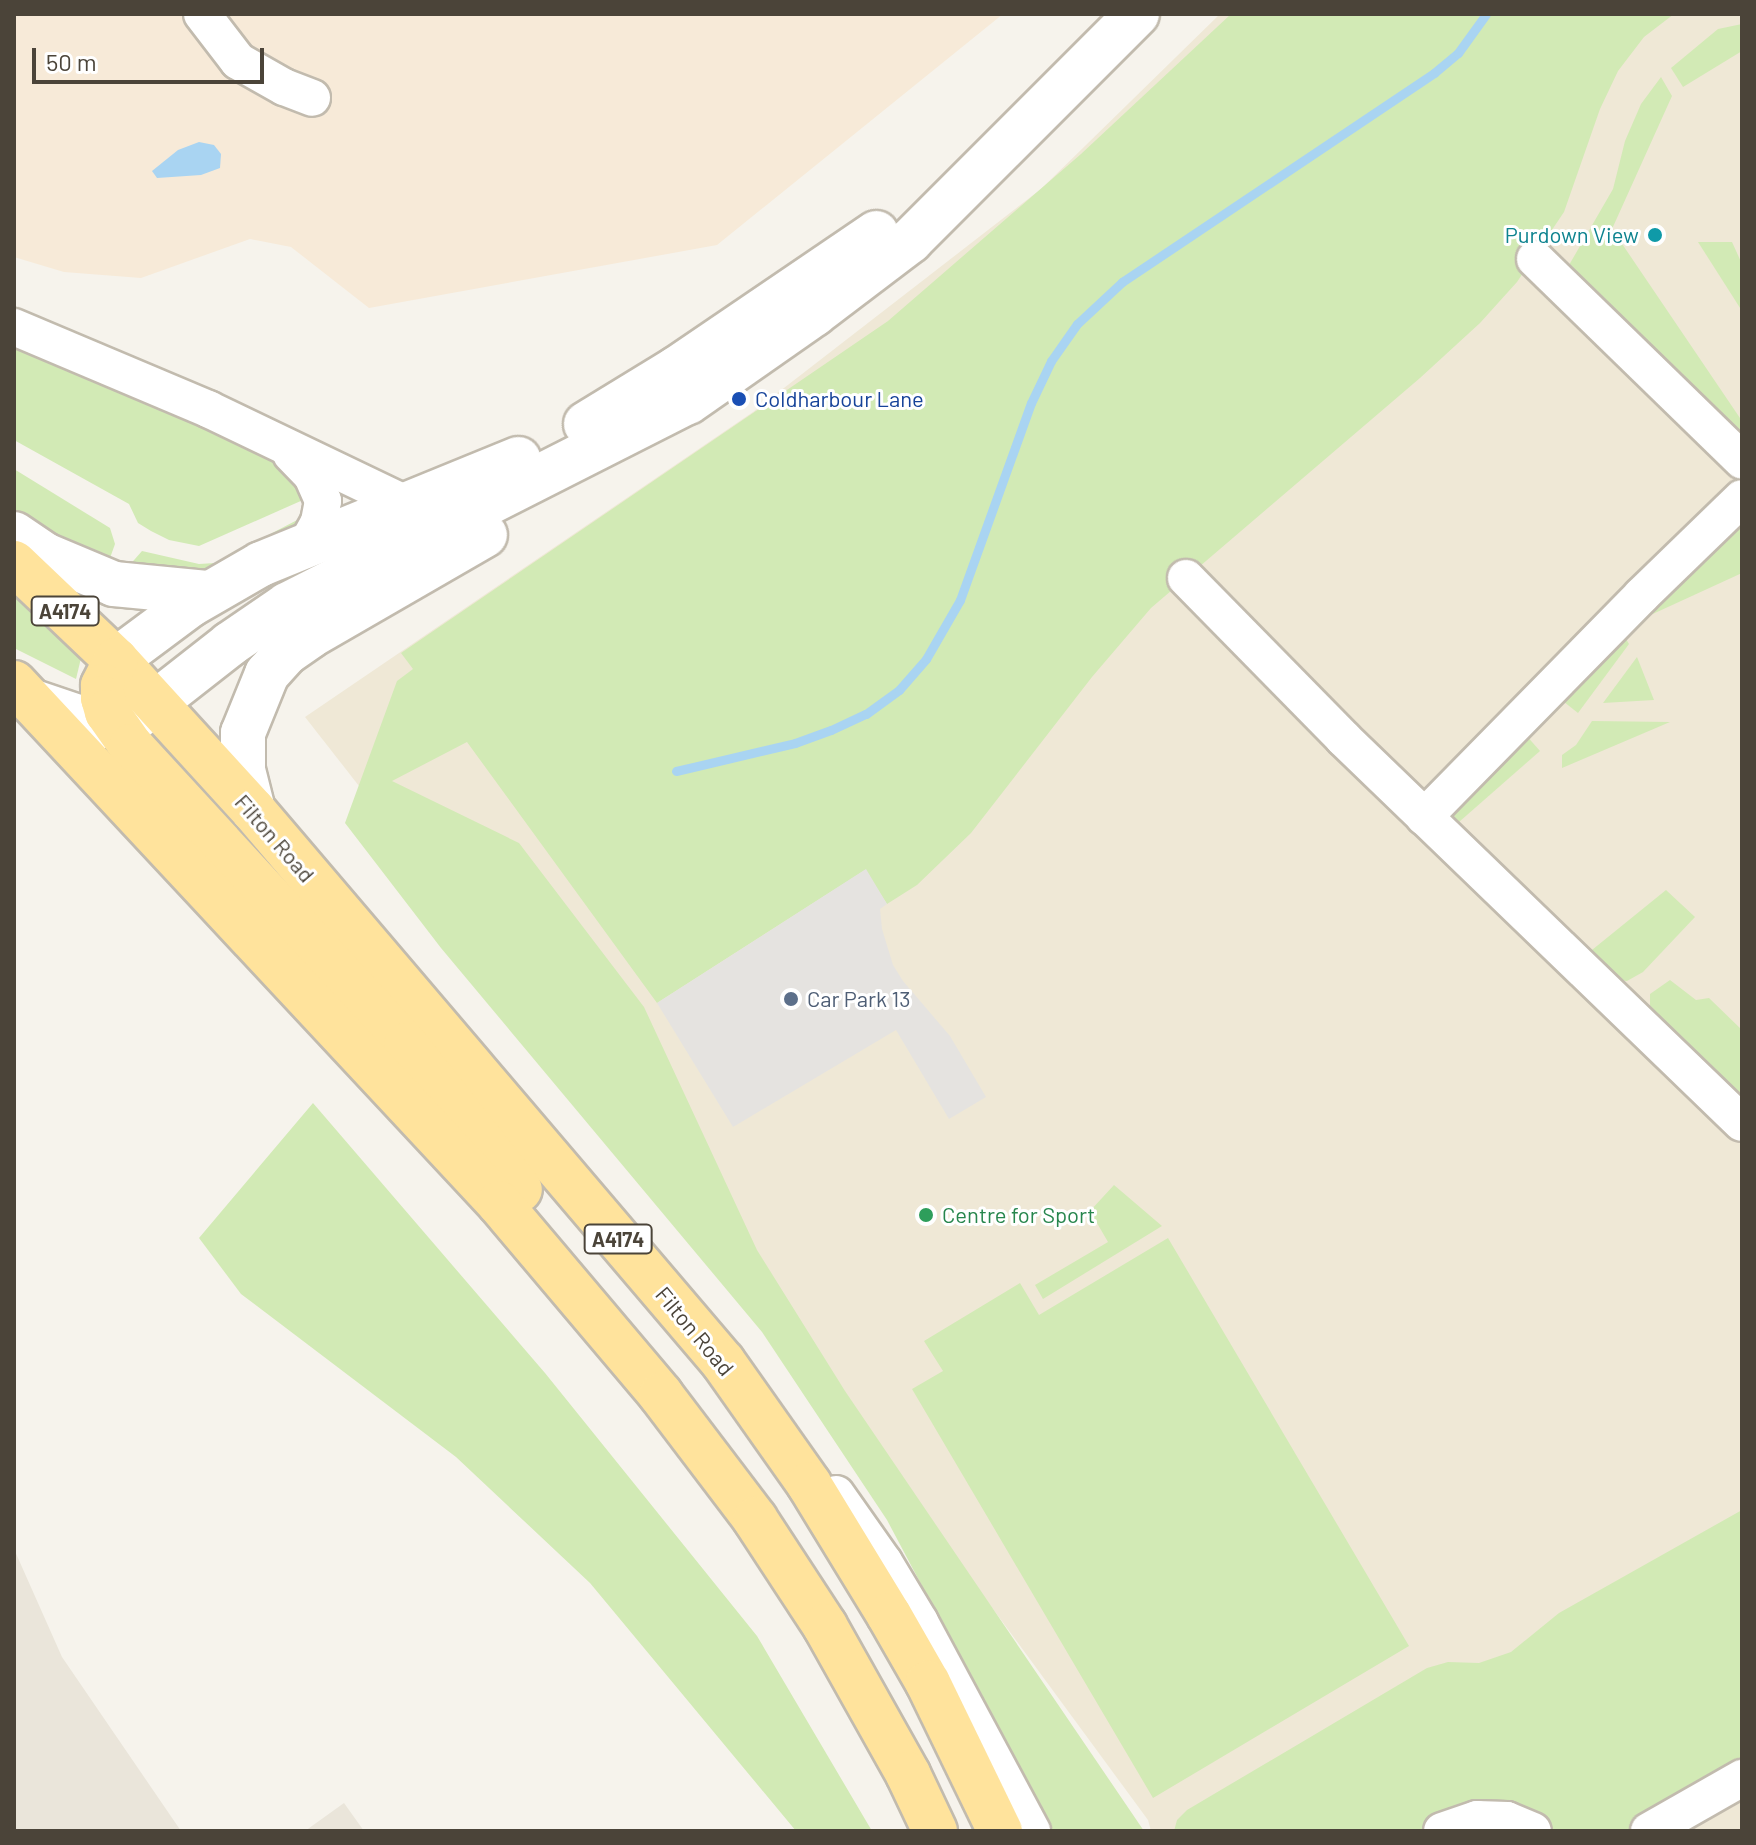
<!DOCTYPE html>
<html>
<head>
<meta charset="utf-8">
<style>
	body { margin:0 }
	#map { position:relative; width:1756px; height:1845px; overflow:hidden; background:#f6f3ec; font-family:Barlow,sans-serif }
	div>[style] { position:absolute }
	.residential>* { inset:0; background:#eae5da }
	.commercial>* { inset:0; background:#f7ead8 }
	.education>* { inset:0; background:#efe8d6 }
	.green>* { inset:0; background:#d2eab5 }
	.parking>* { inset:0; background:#e5e3e0 }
	.water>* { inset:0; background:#a9d4f2 }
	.stream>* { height:9px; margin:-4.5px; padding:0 4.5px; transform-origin:4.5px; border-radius:4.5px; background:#a9d4f2 }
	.roads { filter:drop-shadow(2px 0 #c2bbae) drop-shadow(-2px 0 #c2bbae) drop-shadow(0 2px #c2bbae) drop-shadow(0 -2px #c2bbae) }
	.minor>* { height:36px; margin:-18px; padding:0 18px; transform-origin:18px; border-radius:18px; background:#fff }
	.tertiary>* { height:44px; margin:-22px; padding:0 22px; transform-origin:22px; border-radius:22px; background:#fff }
	.primary>* { height:44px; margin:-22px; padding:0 22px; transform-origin:22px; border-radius:22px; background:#ffe39c }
	.dots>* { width:22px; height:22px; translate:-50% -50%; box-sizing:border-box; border:4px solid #fff; border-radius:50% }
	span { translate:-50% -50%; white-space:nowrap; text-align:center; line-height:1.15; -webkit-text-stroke:6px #fff; paint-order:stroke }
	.shield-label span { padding:2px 6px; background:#fff; border:2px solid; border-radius:6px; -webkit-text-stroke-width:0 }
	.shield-label { font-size:20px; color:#4b4439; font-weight:700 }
	.culture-label { font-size:22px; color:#0d838f }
	.right { translate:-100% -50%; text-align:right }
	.transit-label { font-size:22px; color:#164399 }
	.left { translate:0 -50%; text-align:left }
	.street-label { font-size:22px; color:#4b4439 }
	.service-label { font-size:22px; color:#4e5e75 }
	.leisure-label { font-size:22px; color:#27864d }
	.frame { position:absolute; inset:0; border:16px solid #4b4439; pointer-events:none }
	.scale { position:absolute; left:32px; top:48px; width:232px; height:36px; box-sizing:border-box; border:4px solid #4b4439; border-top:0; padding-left:10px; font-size:24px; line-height:28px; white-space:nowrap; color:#4b4439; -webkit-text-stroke:6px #fff; paint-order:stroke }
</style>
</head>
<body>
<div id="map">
	<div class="residential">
		<i style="clip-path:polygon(14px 1549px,62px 1657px,181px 1831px,14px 1831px)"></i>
		<i style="clip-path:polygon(344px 1803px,364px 1831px,305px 1831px)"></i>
	</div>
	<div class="commercial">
		<i style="clip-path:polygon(14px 14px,1003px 14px,717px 245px,369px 308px,291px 247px,250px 239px,141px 278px,64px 272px,14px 257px)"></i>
	</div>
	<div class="education">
		<i style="clip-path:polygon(1220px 14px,1742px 14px,1742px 1831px,1151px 1831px,1148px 1820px,838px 1398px,305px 717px,753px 412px,1041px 189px)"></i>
	</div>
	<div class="green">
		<i style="clip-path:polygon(1231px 14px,1674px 14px,1644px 37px,1618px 71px,1600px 109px,1564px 212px,1517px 282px,1480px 323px,1420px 378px,1151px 608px,1092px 677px,971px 833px,917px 885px,887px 904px,865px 870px,657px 1003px,467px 742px,392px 781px,519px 843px,644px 1007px,757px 1250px,845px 1391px,1144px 1831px,1052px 1831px,887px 1520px,762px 1332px,441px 948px,345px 823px,397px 681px,413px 669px,401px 653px,888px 321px,1081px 154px)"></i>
		<i style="clip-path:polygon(1742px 24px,1742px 51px,1683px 87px,1671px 68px,1718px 29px)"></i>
		<i style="clip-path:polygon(1661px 77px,1672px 96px,1612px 229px,1742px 421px,1742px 447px,1565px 272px,1613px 189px,1625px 141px,1641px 104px)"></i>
		<i style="clip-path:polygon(1698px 242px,1732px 242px,1742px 264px,1742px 311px)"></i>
		<i style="clip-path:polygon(14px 342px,232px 432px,290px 470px,303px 500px,199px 546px,169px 540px,151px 531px,138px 523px,129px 504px,14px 440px)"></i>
		<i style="clip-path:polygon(14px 469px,110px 528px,115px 544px,105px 572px,14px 520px)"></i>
		<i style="clip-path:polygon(1742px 517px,1742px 573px,1644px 618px)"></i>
		<i style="clip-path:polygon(301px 518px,300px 526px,207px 573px,127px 568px,142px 551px,199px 564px,215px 563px)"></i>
		<i style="clip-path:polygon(14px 592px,82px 654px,76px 679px,14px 648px)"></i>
		<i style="clip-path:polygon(1620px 629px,1629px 644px,1578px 713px,1559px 698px)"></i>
		<i style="clip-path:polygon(1637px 657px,1654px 700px,1603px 703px)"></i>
		<i style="clip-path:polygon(1592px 721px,1670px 722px,1562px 768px,1562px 755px,1576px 745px)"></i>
		<i style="clip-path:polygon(1525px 734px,1540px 751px,1451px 829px,1445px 820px)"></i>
		<i style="clip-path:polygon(1666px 890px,1695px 917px,1643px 972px,1627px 981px,1617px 980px,1587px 954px)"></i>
		<i style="clip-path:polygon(1670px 980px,1696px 1000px,1709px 998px,1742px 1030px,1742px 1093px,1733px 1093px,1650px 1012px,1650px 994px)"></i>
		<i style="clip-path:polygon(313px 1103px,545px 1373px,757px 1636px,872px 1831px,796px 1831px,590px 1583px,456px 1457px,241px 1294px,199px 1238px)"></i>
		<i style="clip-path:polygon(1114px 1185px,1162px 1226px,1043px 1299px,1035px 1285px,1108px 1242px,1090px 1211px)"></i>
		<i style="clip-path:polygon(1168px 1238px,1409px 1646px,1153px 1798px,912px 1389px,943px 1371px,924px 1341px,1020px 1283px,1039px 1315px)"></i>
		<i style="clip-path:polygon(1742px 1510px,1742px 1778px,1649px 1831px,1174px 1831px,1177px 1820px,1187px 1810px,1427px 1668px,1448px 1662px,1479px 1663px,1511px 1652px,1559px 1613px)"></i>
	</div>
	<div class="parking">
		<i style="clip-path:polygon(866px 869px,887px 904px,880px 909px,882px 929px,893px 965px,903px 981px,950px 1036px,986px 1097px,949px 1119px,896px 1030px,733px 1127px,657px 1003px)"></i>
	</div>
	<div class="water">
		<i style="clip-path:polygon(199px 142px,214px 145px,221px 154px,220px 168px,201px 175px,157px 178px,152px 171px,178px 150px)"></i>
	</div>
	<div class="stream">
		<i style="left:676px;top:771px;width:122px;rotate:-13.2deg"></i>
		<i style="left:795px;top:743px;width:38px;rotate:-20deg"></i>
		<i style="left:831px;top:730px;width:38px;rotate:-25deg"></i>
		<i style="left:866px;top:714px;width:41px;rotate:-36deg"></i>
		<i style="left:899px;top:690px;width:41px;rotate:-48.9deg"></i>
		<i style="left:926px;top:659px;width:68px;rotate:-60deg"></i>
		<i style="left:960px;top:600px;width:209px;rotate:-70.2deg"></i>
		<i style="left:1031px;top:403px;width:47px;rotate:-64.5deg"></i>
		<i style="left:1051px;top:361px;width:45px;rotate:-54.9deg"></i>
		<i style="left:1077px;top:324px;width:62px;rotate:-43deg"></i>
		<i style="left:1122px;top:282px;width:376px;rotate:-33.8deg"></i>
		<i style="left:1434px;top:73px;width:31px;rotate:-40deg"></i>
		<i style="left:1458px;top:53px;width:48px;rotate:-54.3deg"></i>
	</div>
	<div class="roads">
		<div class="minor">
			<i style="left:202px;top:14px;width:59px;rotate:52.5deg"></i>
			<i style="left:238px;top:61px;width:53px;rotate:29.5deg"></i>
			<i style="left:284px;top:87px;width:30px;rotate:21deg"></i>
			<i style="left:1535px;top:259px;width:289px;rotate:44.2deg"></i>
			<i style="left:14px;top:327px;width:211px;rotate:22.9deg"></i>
			<i style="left:208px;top:409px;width:222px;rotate:25.6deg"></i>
			<i style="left:291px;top:454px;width:30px;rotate:46deg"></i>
			<i style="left:312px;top:476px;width:27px;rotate:66deg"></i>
			<i style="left:323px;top:501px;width:21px;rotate:101deg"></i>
			<i style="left:319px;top:522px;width:23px;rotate:119deg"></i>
			<i style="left:1186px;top:578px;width:224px;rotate:45.5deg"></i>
			<i style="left:1343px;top:738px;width:554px;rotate:43.98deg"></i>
			<i style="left:1424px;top:817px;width:311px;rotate:-45.5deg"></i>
			<i style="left:1642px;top:595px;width:139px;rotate:-44.1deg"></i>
			<i style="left:836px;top:1494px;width:83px;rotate:54.8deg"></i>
			<i style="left:884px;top:1562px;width:70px;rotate:59deg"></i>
			<i style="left:920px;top:1622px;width:237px;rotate:61.8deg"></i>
			<i style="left:1442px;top:1831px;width:37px;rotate:-19deg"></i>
			<i style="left:1477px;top:1819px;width:30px;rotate:2deg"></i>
			<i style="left:1507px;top:1820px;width:28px;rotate:23deg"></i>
			<i style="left:1649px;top:1831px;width:107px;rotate:-29.7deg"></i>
		</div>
		<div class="tertiary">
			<i style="left:586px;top:424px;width:105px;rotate:-31.4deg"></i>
			<i style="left:676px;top:369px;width:242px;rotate:-34.2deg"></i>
			<i style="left:14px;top:534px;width:37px;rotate:34deg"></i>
			<i style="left:45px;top:555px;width:75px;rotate:22.8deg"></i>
			<i style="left:114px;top:584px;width:93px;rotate:5.5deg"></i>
			<i style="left:116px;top:660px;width:92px;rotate:-36.6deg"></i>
			<i style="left:190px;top:605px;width:82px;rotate:-30deg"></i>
			<i style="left:261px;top:564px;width:278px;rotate:-22.2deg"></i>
			<i style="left:34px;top:702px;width:75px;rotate:18.7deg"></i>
			<i style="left:105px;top:726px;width:33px;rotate:-16deg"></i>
			<i style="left:137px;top:717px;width:118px;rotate:-38.1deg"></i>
			<i style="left:230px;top:644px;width:69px;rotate:-34.4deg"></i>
			<i style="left:287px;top:605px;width:449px;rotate:-26.9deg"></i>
			<i style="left:688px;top:402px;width:154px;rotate:-34.9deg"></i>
			<i style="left:814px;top:314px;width:121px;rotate:-37.2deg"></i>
			<i style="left:910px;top:241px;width:321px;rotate:-45deg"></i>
			<i style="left:253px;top:810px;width:41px;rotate:-104deg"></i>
			<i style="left:243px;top:770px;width:37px;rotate:-90deg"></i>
			<i style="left:243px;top:733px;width:64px;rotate:-67.9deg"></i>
			<i style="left:267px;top:674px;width:28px;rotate:-48deg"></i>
			<i style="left:286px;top:653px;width:29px;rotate:-35deg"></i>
			<i style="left:310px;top:636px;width:202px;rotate:-30deg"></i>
		</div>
		<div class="primary">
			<i style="left:14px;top:563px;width:141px;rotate:43.6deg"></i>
			<i style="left:116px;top:660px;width:203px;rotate:47.6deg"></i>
			<i style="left:253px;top:810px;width:725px;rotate:49.59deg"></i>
			<i style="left:723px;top:1362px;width:149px;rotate:54.8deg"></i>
			<i style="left:809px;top:1484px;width:153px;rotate:58.6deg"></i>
			<i style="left:889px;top:1615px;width:78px;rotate:60.2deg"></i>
			<i style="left:928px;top:1683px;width:165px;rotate:64.1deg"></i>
			<i style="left:116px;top:660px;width:29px;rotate:117deg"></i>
			<i style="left:103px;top:686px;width:12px;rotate:90deg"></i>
			<i style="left:103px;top:698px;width:15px;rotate:74deg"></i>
			<i style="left:107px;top:712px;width:42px;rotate:54.8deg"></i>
			<i style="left:131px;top:746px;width:406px;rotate:47.4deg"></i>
			<i style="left:406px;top:1045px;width:184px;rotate:51.8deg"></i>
			<i style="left:14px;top:683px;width:711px;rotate:46.99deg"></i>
			<i style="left:499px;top:1203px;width:251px;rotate:49.8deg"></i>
			<i style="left:661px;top:1395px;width:156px;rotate:52.8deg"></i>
			<i style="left:755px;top:1519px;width:128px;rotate:56.8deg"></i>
			<i style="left:825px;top:1626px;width:170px;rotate:60.7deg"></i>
			<i style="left:908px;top:1774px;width:63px;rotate:64.7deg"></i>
		</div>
	</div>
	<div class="dots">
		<i style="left:1655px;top:235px;background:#0f9aa8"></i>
		<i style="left:739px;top:399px;background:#1a4fb4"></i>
		<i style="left:791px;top:999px;background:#5c6f8a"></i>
		<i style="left:926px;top:1215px;background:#2e9e5b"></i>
	</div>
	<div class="shield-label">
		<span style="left:65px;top:611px">A4174</span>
		<span style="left:618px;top:1239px">A4174</span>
	</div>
	<div class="culture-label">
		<span class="right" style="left:1639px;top:235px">Purdown View</span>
	</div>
	<div class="transit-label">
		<span class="left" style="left:755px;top:399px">Coldharbour Lane</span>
	</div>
	<div class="street-label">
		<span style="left:275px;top:838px;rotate:49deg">Filton Road</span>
		<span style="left:695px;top:1331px;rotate:50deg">Filton Road</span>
	</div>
	<div class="service-label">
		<span class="left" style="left:807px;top:999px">Car Park 13</span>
	</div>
	<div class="leisure-label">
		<span class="left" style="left:942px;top:1215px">Centre for Sport</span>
	</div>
	<div class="frame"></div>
	<div class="scale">50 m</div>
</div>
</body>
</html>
